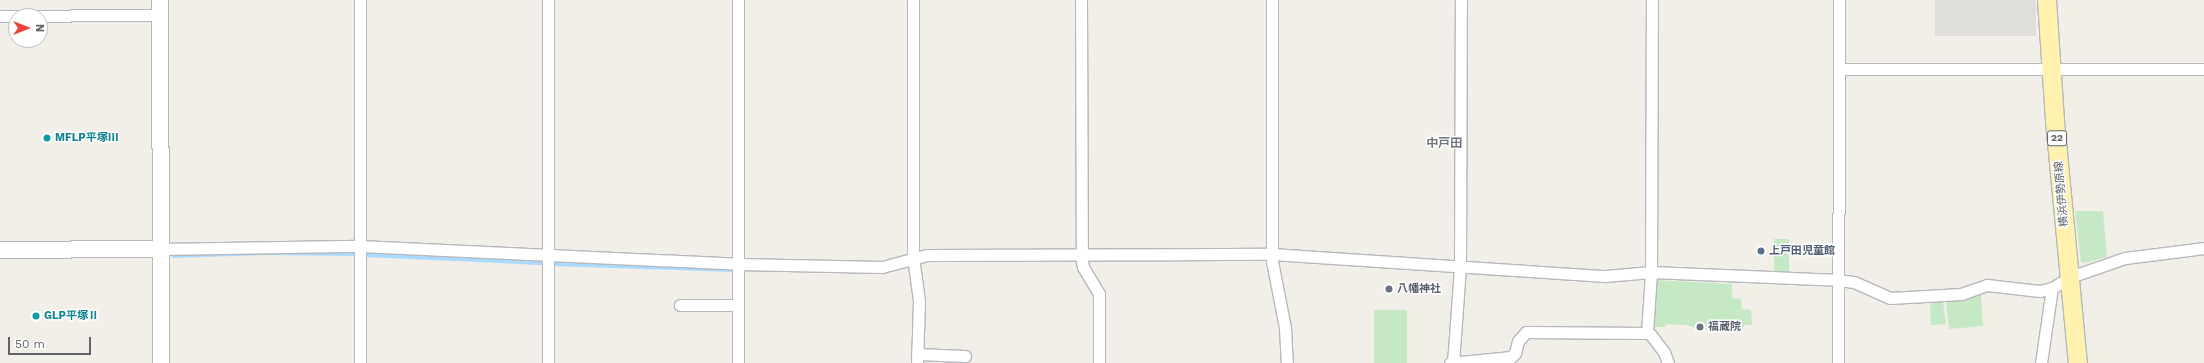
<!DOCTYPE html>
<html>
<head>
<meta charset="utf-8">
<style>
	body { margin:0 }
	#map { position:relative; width:2204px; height:363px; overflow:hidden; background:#f1efe8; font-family:"Work Sans","Noto Sans JP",sans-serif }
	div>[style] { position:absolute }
	.industrial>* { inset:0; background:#e0deda; transform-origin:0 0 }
	.green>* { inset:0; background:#c5e8c5; transform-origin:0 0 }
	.stream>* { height:3.5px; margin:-1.75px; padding:0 1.75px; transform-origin:1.75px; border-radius:1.75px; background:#aadaff }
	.roads { filter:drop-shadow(1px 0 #b5b8bc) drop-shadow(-1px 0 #b5b8bc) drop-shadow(0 1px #b5b8bc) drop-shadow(0 -1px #b5b8bc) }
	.street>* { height:11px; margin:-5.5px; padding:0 5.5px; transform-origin:5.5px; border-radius:5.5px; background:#fff }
	.secondary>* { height:16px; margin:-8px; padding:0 8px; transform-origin:8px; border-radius:8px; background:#fff }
	.primary>* { height:18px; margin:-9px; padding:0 9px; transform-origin:9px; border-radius:9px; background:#fff2af }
	.dots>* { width:11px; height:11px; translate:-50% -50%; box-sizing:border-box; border:2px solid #fff; border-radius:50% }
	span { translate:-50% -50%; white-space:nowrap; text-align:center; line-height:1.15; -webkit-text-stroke:3px #fff; paint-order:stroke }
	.shield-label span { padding:1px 3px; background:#fff; border:1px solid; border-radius:3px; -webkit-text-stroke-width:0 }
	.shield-label { font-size:10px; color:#5f6368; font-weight:700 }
	.culture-label { font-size:11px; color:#0d838f; font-weight:700 }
	.left { translate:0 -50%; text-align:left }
	.street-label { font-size:11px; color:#5f6368 }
	.service-label { font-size:11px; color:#4e5e75; font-weight:700 }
	.worship-label { font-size:11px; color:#5b616d; font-weight:700 }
	.neighbourhood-label { font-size:12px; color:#70757a; font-weight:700 }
	.north { position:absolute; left:8px; top:8px; width:40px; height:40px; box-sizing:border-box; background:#fff; border:1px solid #bfc1c3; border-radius:50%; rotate:90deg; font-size:11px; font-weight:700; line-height:16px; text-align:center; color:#5f6368 }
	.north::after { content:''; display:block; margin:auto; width:14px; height:18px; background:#ea4335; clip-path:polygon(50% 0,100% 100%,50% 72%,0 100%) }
	.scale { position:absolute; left:8px; top:337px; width:83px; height:18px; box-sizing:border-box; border:2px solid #5f6368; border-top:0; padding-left:5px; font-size:12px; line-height:14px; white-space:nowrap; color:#5f6368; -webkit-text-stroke:3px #fff; paint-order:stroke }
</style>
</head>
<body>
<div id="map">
	<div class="industrial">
		<i style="left:1935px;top:0;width:101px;height:36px"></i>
	</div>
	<div class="green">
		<i style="clip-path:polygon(2075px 211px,2103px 211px,2107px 257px,2084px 263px,2081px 262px)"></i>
		<i style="left:1774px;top:239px;width:15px;height:35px"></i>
		<i style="clip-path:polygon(1653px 280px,1732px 284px,1732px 298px,1741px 299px,1742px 309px,1751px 310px,1752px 325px,1744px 325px,1744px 327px,1713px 324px,1709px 330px,1695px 328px,1687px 325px,1666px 324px,1665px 327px,1650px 327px)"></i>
		<i style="clip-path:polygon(1981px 293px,1983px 326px,1949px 329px,1946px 301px,1964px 300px)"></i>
		<i style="clip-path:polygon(1930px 302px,1943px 302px,1946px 324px,1931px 325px)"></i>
		<i style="left:1374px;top:310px;width:33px;height:53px"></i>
	</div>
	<div class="stream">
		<i style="left:365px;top:255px;width:179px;rotate:2.6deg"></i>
		<i style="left:174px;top:256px;width:91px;rotate:-1.9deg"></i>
		<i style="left:265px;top:253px;width:90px;rotate:0.6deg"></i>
		<i style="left:553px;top:264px;width:181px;rotate:1.9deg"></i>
	</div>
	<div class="roads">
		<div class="street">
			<i style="left:360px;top:0;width:363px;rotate:90deg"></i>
			<i style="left:548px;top:0;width:363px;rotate:90deg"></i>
			<i style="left:913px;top:0;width:257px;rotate:90deg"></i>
			<i style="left:913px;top:257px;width:44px;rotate:82.2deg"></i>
			<i style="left:919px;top:301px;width:62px;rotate:91.8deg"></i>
			<i style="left:1081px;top:0;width:261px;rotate:89.8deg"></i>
			<i style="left:1082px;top:261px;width:6px;rotate:81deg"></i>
			<i style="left:1083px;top:267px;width:31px;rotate:59deg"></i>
			<i style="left:1099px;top:294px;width:69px;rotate:90deg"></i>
			<i style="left:1272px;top:0;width:261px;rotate:90deg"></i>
			<i style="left:1272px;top:261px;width:68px;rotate:79deg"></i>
			<i style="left:1285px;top:328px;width:35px;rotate:87deg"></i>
			<i style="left:0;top:16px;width:160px;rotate:-0.4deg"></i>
			<i style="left:1839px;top:69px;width:365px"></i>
			<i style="left:161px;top:249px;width:199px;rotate:-0.9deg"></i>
			<i style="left:360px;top:246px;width:379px;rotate:2.7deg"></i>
			<i style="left:739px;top:264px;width:143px;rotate:1.2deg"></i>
			<i style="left:882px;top:267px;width:47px;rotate:-14.9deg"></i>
			<i style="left:927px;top:255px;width:345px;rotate:-0.2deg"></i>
			<i style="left:1272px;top:254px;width:334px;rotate:3.8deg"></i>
			<i style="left:1605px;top:276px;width:46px;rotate:-5deg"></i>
			<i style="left:1651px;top:272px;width:188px;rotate:2.4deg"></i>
			<i style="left:1839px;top:280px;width:15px;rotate:8deg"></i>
			<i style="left:1854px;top:282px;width:39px;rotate:24deg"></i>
			<i style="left:1890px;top:298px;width:71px;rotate:-3.2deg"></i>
			<i style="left:1961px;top:294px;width:28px;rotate:-19deg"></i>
			<i style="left:1987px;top:285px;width:53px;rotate:6.5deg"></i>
			<i style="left:2040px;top:291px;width:12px;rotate:-14deg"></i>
			<i style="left:2052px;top:288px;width:21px;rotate:-31deg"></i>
			<i style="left:2070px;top:277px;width:58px;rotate:-19.1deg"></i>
			<i style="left:2125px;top:258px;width:80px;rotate:-7.2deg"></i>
			<i style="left:680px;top:305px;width:58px"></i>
			<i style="left:1647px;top:333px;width:61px;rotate:-86.2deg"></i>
			<i style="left:1651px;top:272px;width:272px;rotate:-89.8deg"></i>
			<i style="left:917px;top:354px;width:48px;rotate:2.4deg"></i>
			<i style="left:738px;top:363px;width:363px;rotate:-90deg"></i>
			<i style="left:1450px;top:363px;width:61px;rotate:-5.6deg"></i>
			<i style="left:1511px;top:357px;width:6px;rotate:-45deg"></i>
			<i style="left:1515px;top:353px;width:12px;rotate:-76deg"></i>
			<i style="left:1518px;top:341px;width:12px;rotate:-48deg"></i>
			<i style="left:1526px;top:332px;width:121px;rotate:0.5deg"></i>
			<i style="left:1647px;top:333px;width:4px;rotate:27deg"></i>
			<i style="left:1651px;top:335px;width:21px;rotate:53deg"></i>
			<i style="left:1664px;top:352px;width:12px;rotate:70deg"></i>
			<i style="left:1453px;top:363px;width:96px;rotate:-85.8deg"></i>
			<i style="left:1460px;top:267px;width:267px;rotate:-89.8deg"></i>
			<i style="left:1838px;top:363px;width:363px;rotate:-89.8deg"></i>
			<i style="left:2041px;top:363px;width:76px;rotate:-81.7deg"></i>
		</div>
		<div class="secondary">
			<i style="left:160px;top:0;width:363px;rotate:89.8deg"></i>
			<i style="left:0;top:250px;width:161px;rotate:-0.4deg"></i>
		</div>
		<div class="primary">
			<i style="left:2047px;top:0;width:121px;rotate:86.2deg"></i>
			<i style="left:2055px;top:121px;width:243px;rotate:84.6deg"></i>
		</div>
	</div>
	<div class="dots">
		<i style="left:47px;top:138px;background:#0f9aa8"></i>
		<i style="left:1761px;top:251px;background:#5c6f8a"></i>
		<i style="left:1389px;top:289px;background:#6b7280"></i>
		<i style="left:36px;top:316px;background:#0f9aa8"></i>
		<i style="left:1700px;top:327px;background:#6b7280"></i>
	</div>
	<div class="shield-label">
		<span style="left:2057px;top:138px">22</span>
	</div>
	<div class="culture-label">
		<span class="left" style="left:55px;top:138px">MFLP平塚Ⅲ</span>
		<span class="left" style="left:44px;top:316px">GLP平塚Ⅱ</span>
	</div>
	<div class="street-label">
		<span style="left:2062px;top:194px;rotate:-95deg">横浜伊勢原線</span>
	</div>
	<div class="service-label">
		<span class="left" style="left:1769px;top:251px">上戸田児童館</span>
	</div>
	<div class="worship-label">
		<span class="left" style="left:1397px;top:289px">八幡神社</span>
		<span class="left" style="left:1708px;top:327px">福蔵院</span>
	</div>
	<div class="neighbourhood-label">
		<span style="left:1444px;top:144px">中戸田</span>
	</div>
	<div class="north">N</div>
	<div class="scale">50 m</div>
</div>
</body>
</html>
